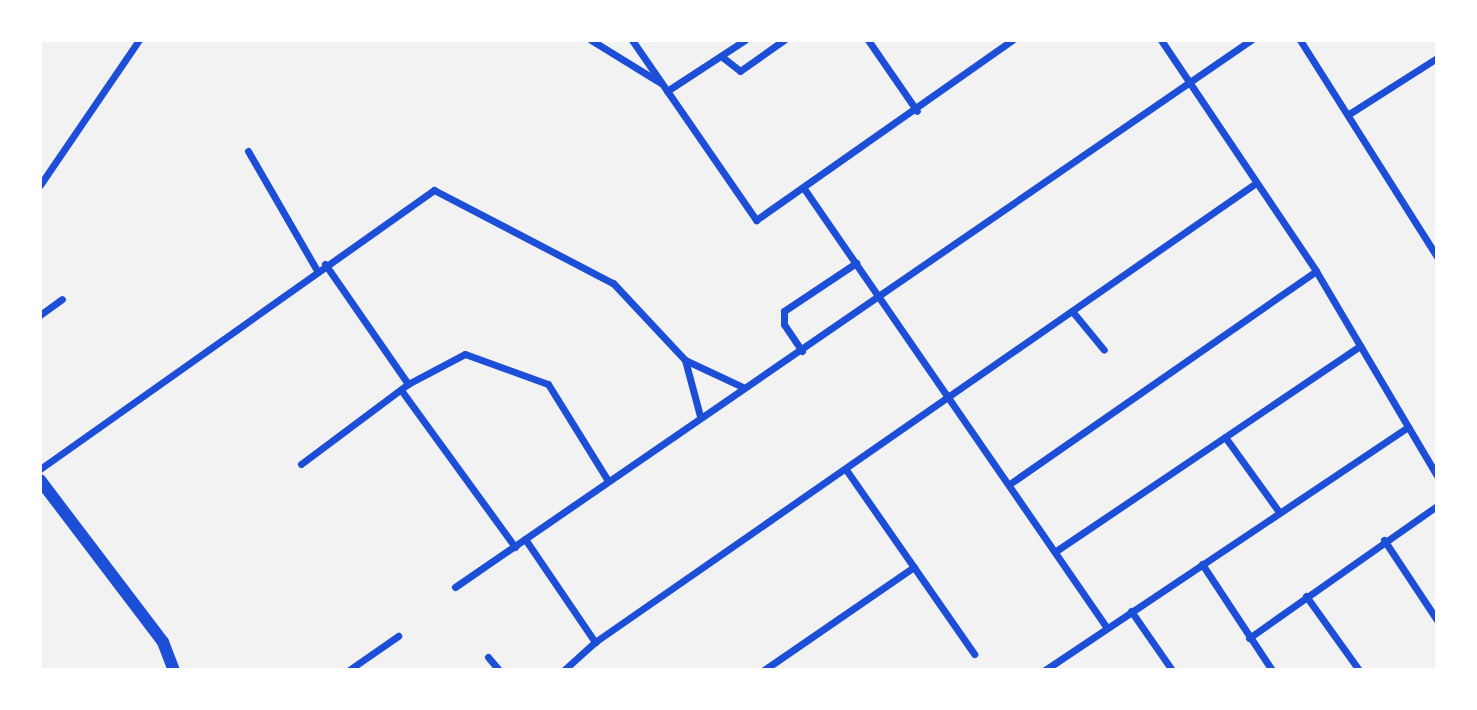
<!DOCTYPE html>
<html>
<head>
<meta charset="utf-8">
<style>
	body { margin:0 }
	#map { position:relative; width:1477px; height:710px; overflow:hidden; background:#f2f2f2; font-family:"Archivo Narrow",sans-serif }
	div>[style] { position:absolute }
	.minor>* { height:7px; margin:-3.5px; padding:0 3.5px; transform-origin:3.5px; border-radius:3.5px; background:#1d4ed8 }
	.tertiary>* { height:12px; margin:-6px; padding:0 6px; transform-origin:6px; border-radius:6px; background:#1d4ed8 }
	span { translate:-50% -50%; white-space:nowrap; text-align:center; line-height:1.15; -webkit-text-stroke:5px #fff; paint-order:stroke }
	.frame { position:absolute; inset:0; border:42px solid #fff; pointer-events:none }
</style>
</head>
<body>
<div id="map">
	<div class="minor">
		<i style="left:591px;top:40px;width:82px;rotate:31.6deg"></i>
		<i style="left:632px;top:40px;width:219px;rotate:55.4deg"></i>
		<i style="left:756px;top:220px;width:313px;rotate:-35.1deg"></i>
		<i style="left:868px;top:40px;width:86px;rotate:55.4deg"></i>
		<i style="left:1161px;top:40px;width:278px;rotate:56.1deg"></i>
		<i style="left:1316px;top:271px;width:238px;rotate:59.4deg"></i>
		<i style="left:1300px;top:40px;width:257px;rotate:57.7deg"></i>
		<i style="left:721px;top:56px;width:24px;rotate:38deg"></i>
		<i style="left:740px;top:71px;width:54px;rotate:-35.2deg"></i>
		<i style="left:667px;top:91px;width:93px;rotate:-33.2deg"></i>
		<i style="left:1349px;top:114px;width:104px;rotate:-32.5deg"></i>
		<i style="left:248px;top:151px;width:136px;rotate:60deg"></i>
		<i style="left:40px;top:185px;width:176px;rotate:-55.7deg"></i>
		<i style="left:805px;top:190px;width:532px;rotate:55.41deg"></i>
		<i style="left:325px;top:264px;width:146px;rotate:55.3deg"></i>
		<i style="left:1072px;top:311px;width:50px;rotate:50.6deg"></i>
		<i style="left:40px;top:315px;width:27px;rotate:-36deg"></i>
		<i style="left:802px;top:351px;width:32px;rotate:-124deg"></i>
		<i style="left:784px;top:324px;width:13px;rotate:-90deg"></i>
		<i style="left:784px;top:311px;width:87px;rotate:-33.7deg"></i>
		<i style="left:685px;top:360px;width:58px;rotate:75deg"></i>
		<i style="left:401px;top:390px;width:194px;rotate:54deg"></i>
		<i style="left:1225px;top:437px;width:92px;rotate:54.2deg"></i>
		<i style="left:301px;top:464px;width:134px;rotate:-36.8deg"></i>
		<i style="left:408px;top:384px;width:64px;rotate:-27.8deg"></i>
		<i style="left:465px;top:354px;width:88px;rotate:19.9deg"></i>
		<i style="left:548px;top:384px;width:112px;rotate:58.2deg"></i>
		<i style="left:40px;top:469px;width:483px;rotate:-35.3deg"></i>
		<i style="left:434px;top:190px;width:202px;rotate:27.5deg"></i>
		<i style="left:613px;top:283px;width:105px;rotate:46.9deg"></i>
		<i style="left:685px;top:360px;width:64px;rotate:25deg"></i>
		<i style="left:847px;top:471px;width:223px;rotate:55.2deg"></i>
		<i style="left:1011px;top:483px;width:371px;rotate:-34.8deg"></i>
		<i style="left:525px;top:539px;width:125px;rotate:55.8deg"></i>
		<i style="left:1384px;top:540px;width:96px;rotate:56.5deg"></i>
		<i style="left:1056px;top:551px;width:367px;rotate:-34deg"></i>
		<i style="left:1202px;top:564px;width:127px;rotate:56.6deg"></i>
		<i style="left:455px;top:587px;width:966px;rotate:-34.5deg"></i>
		<i style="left:1306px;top:596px;width:91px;rotate:54.4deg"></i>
		<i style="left:1131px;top:611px;width:72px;rotate:55.2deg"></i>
		<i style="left:1249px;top:638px;width:230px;rotate:-35.1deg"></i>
		<i style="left:488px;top:657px;width:17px;rotate:50deg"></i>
		<i style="left:349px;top:670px;width:60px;rotate:-34.8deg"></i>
		<i style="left:564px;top:670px;width:42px;rotate:-42.1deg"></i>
		<i style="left:595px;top:642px;width:801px;rotate:-34.78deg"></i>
		<i style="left:764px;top:670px;width:182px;rotate:-34.5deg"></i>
		<i style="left:1045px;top:670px;width:437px;rotate:-33.8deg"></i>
	</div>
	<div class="tertiary">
		<i style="left:40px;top:480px;width:203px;rotate:52.8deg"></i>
		<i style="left:163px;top:642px;width:30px;rotate:69deg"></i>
	</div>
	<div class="frame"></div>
</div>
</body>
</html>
